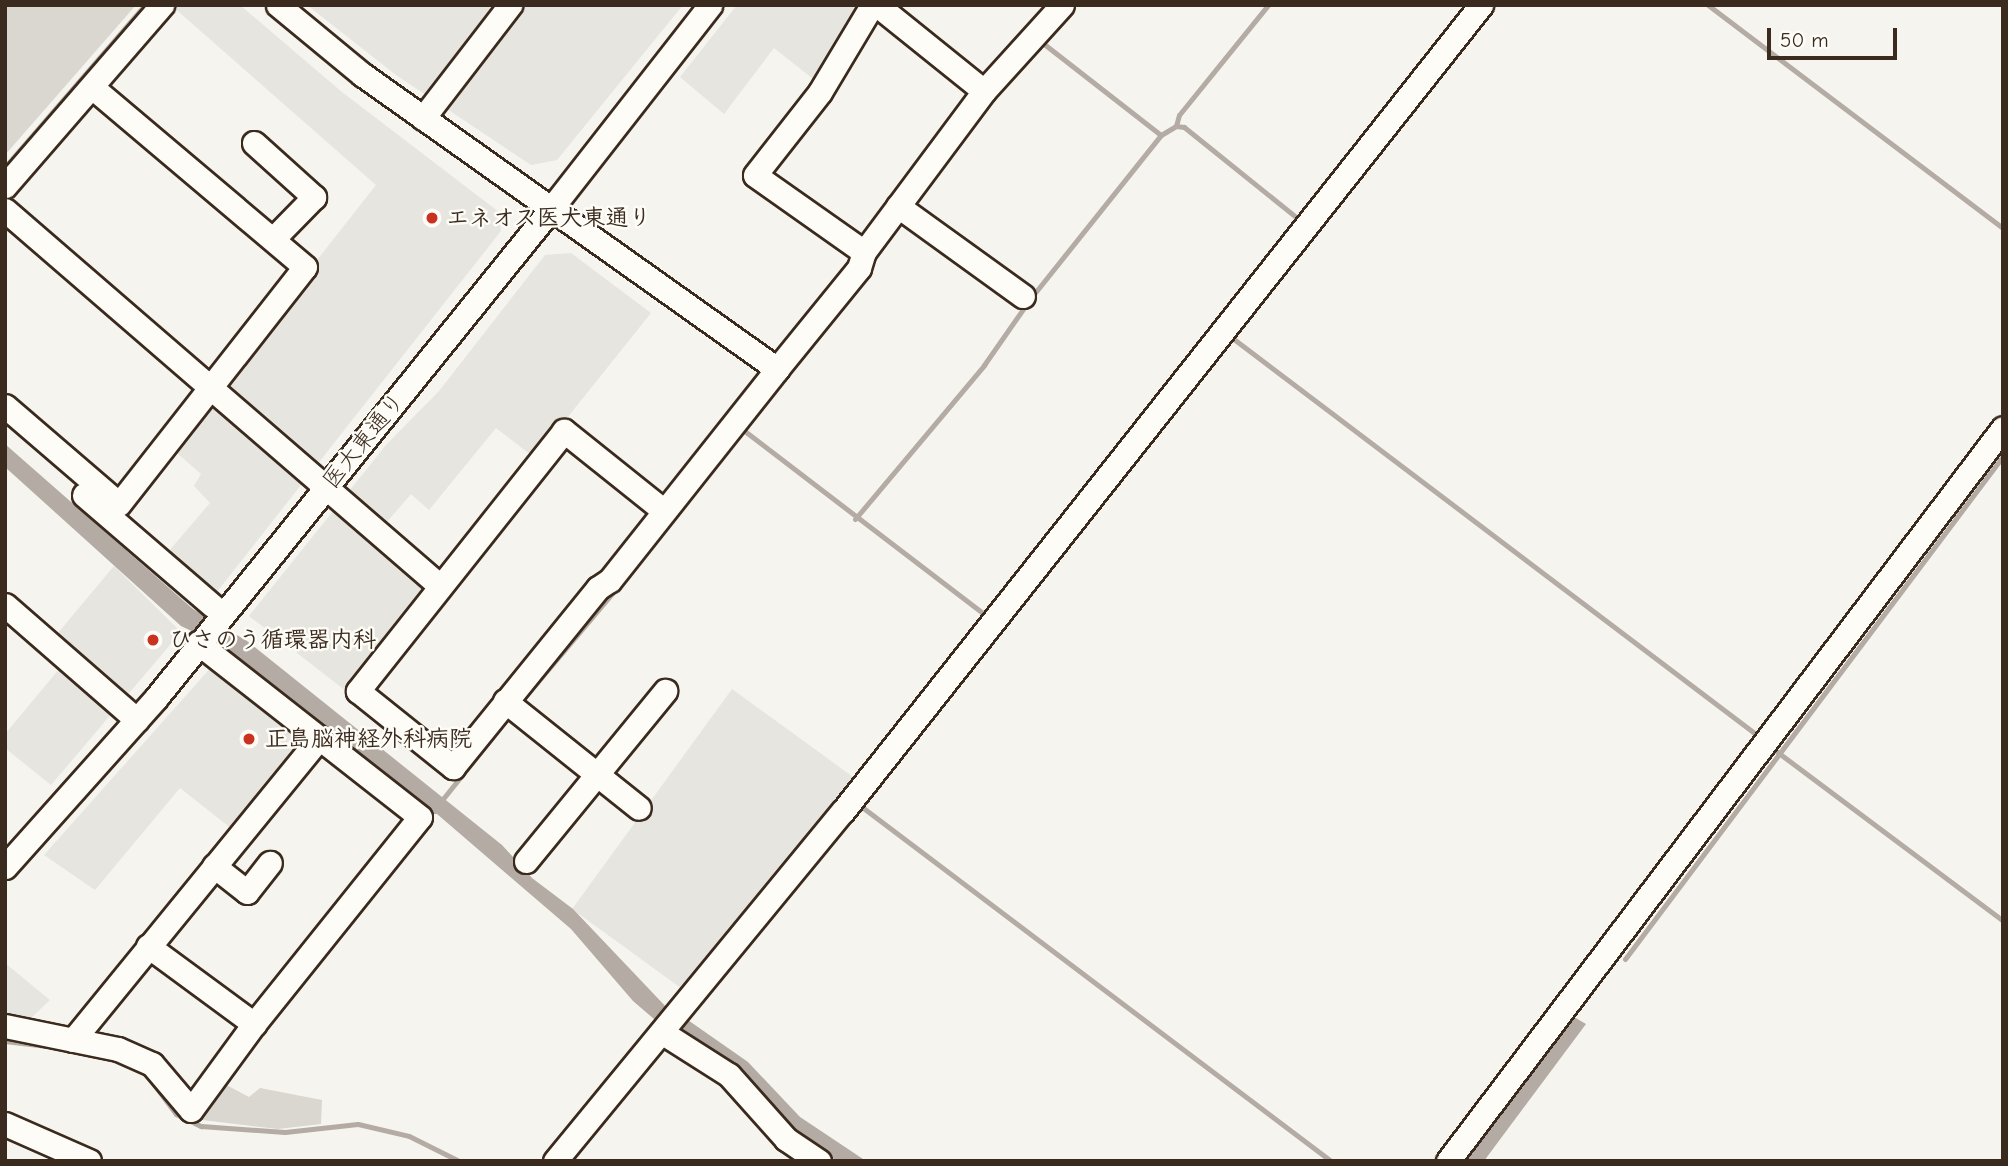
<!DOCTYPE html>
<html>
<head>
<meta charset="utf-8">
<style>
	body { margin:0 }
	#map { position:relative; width:2008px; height:1166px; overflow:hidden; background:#f5f4ee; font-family:"Comic Neue","Klee One",sans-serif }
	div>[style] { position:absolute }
	.built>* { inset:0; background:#e7e5df; transform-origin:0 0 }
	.green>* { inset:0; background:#dad6d0 }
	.water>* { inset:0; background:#b4aca4 }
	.stream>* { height:5px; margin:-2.5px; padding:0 2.5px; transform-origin:2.5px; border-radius:2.5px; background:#b4aca4 }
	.roads { filter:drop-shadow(2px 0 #3b2a1e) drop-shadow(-2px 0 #3b2a1e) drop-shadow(0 2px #3b2a1e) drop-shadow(0 -2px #3b2a1e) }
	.minor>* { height:23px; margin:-11.5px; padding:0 11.5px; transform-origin:11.5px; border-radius:11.5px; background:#fdfcf7 }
	.dots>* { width:19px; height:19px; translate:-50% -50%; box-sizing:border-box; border:4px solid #fdfcf7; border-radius:50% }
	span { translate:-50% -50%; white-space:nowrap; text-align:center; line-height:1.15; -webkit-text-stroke:5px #fdfcf7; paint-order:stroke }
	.poi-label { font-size:23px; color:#3b2a1e; font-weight:700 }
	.left { translate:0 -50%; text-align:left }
	.street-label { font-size:23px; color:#3b2a1e }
	.frame { position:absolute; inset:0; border:7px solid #3b2a1e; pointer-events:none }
	.scale { position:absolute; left:1767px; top:28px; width:130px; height:32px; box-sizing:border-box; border:4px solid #3b2a1e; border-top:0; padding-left:9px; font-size:21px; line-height:24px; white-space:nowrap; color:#3b2a1e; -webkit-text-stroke:5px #fdfcf7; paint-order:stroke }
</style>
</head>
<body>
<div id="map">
	<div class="built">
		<i style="clip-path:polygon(171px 5px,240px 5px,342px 92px,499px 212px,501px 231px,216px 593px,168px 552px,210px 503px,194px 486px,201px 474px,170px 447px,376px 185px)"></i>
		<i style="clip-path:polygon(307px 5px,488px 5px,509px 23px,523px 5px,683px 5px,557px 160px,531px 165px,396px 75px)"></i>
		<i style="clip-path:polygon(737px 5px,864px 5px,817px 82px,774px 48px,724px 114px,680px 77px)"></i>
		<i style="clip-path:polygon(571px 253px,651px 313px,535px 458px,496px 428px,429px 510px,411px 494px,374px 537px,432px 587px,346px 691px,249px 616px,386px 445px,439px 391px,545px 255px)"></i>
		<i style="clip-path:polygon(114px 566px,181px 632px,51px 785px,5px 748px,5px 734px,70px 656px,52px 640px)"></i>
		<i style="clip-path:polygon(223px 654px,319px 730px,232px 829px,180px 788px,95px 890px,44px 855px)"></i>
		<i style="left:732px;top:689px;width:151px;height:272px;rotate:36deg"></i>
		<i style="clip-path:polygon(5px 963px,50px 1000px,12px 1036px,5px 1036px)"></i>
	</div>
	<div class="green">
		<i style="clip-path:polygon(5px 5px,136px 5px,5px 155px)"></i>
		<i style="clip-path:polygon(219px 1081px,249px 1097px,260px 1088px,322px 1100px,321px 1124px,278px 1129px,194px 1119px)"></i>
	</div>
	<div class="water">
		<i style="clip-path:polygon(5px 444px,193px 609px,247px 641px,502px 845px,532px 878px,573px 909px,669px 1010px,661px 1025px,633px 1001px,571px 929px,437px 814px,431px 814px,226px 654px,225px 647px,181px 626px,5px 467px)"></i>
		<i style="clip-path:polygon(1574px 1017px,1586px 1024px,1484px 1161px,1463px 1161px)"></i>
		<i style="clip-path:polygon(685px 1018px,748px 1062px,800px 1117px,866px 1161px,837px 1161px,790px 1129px,676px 1032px)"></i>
	</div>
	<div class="stream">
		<i style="left:1708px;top:5px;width:370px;rotate:37.1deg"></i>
		<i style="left:1044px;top:44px;width:148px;rotate:37.9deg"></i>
		<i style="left:1161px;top:135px;width:17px;rotate:-31deg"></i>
		<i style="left:1176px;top:126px;width:8px;rotate:7deg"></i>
		<i style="left:1184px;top:127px;width:151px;rotate:38.8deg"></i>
		<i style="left:1013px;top:76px;width:70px;rotate:-47.9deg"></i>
		<i style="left:1176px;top:126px;width:11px;rotate:-75deg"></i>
		<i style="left:1179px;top:115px;width:141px;rotate:-51deg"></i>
		<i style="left:5px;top:167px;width:214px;rotate:-49.2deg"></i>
		<i style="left:867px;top:275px;width:21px;rotate:-71deg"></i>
		<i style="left:1235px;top:340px;width:655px;rotate:37.11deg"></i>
		<i style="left:742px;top:429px;width:310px;rotate:37.4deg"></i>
		<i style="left:855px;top:519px;width:201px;rotate:-50deg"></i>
		<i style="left:984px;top:365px;width:80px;rotate:-55.1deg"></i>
		<i style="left:1030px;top:299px;width:210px;rotate:-51.4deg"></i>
		<i style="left:519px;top:704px;width:150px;rotate:-49.9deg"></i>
		<i style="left:1776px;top:751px;width:284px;rotate:36.8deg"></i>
		<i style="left:442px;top:800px;width:109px;rotate:-51.3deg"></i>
		<i style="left:862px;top:807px;width:588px;rotate:37.05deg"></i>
		<i style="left:1625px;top:959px;width:629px;rotate:-53.08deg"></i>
		<i style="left:5px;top:1041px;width:42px;rotate:6.8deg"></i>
		<i style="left:146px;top:1074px;width:50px;rotate:53.1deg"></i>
		<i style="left:176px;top:1114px;width:28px;rotate:26deg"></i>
		<i style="left:201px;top:1126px;width:84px;rotate:4.1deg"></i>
		<i style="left:285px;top:1132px;width:73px;rotate:-6.3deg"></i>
		<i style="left:358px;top:1124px;width:52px;rotate:13.2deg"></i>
		<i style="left:409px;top:1136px;width:56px;rotate:26.6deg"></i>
	</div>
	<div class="roads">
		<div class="minor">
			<i style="left:278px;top:5px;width:110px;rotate:39.5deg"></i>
			<i style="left:363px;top:75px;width:508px;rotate:35.38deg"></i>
			<i style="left:777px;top:369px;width:130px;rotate:-50.9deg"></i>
			<i style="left:859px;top:268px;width:17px;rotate:-73deg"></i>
			<i style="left:864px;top:252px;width:201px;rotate:-53.3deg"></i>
			<i style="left:984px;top:91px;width:116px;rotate:-47.8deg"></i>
			<i style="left:877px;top:5px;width:137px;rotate:38.8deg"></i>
			<i style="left:423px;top:118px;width:143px;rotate:-52.4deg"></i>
			<i style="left:254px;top:143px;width:81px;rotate:42deg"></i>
			<i style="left:314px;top:197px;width:57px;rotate:134.3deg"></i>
			<i style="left:5px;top:186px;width:240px;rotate:-49.1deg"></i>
			<i style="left:898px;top:206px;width:154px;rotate:35.8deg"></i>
			<i style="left:5px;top:210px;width:575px;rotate:40.84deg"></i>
			<i style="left:864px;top:252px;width:133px;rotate:-144.8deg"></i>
			<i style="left:755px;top:175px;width:105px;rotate:-51.9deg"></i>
			<i style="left:820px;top:92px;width:101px;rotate:-59.1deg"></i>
			<i style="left:5px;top:406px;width:150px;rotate:40.7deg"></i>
			<i style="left:119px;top:504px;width:301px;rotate:-51.9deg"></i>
			<i style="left:305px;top:267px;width:279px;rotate:-139.8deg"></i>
			<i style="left:84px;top:495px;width:170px;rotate:40.7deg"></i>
			<i style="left:663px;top:510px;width:127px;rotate:-141.4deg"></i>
			<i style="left:564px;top:431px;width:332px;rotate:128.4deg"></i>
			<i style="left:358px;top:691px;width:122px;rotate:38.7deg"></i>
			<i style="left:453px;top:767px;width:230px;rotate:-51deg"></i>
			<i style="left:598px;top:588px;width:14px;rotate:-34deg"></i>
			<i style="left:610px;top:580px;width:269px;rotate:-51.6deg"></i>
			<i style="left:5px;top:605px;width:175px;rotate:41.1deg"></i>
			<i style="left:505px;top:701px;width:171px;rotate:38.6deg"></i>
			<i style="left:526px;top:861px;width:220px;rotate:-50.7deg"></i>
			<i style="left:214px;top:866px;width:42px;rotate:38.2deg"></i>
			<i style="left:247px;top:892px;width:37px;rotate:-52deg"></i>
			<i style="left:5px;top:867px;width:227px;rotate:-48.2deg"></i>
			<i style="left:156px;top:698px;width:627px;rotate:-51.08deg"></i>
			<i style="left:550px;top:210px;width:260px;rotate:-52deg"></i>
			<i style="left:148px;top:946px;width:132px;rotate:36.3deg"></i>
			<i style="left:5px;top:1026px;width:115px;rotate:11.5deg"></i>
			<i style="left:118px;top:1049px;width:37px;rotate:24deg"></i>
			<i style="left:152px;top:1064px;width:60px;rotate:49.7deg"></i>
			<i style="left:191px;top:1110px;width:107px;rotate:-53.8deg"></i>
			<i style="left:254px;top:1024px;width:265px;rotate:-51.3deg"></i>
			<i style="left:420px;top:817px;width:282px;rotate:-141.9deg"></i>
			<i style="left:663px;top:1033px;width:78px;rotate:32.5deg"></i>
			<i style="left:729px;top:1075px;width:86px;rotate:48.3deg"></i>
			<i style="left:786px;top:1139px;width:40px;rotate:34deg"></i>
			<i style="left:73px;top:1040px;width:390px;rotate:-50.8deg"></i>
			<i style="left:5px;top:1124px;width:92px;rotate:23.8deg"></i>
			<i style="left:555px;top:1161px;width:453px;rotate:-50.6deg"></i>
			<i style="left:843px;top:811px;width:1028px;rotate:-51.64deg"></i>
			<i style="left:1448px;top:1161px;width:919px;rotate:-52.87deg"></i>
		</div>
	</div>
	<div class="dots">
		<i style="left:432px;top:218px;background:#c8321e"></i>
		<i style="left:153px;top:640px;background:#c8321e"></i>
		<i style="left:249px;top:739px;background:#c8321e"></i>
	</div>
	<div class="poi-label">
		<span class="left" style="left:446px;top:218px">エネオス医大東通り</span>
		<span class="left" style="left:169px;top:640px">ひさのう循環器内科</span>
		<span class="left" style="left:265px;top:739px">正島脳神経外科病院</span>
	</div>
	<div class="street-label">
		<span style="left:364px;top:441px;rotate:-51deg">医大東通り</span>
	</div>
	<div class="frame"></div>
	<div class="scale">50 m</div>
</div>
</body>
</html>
